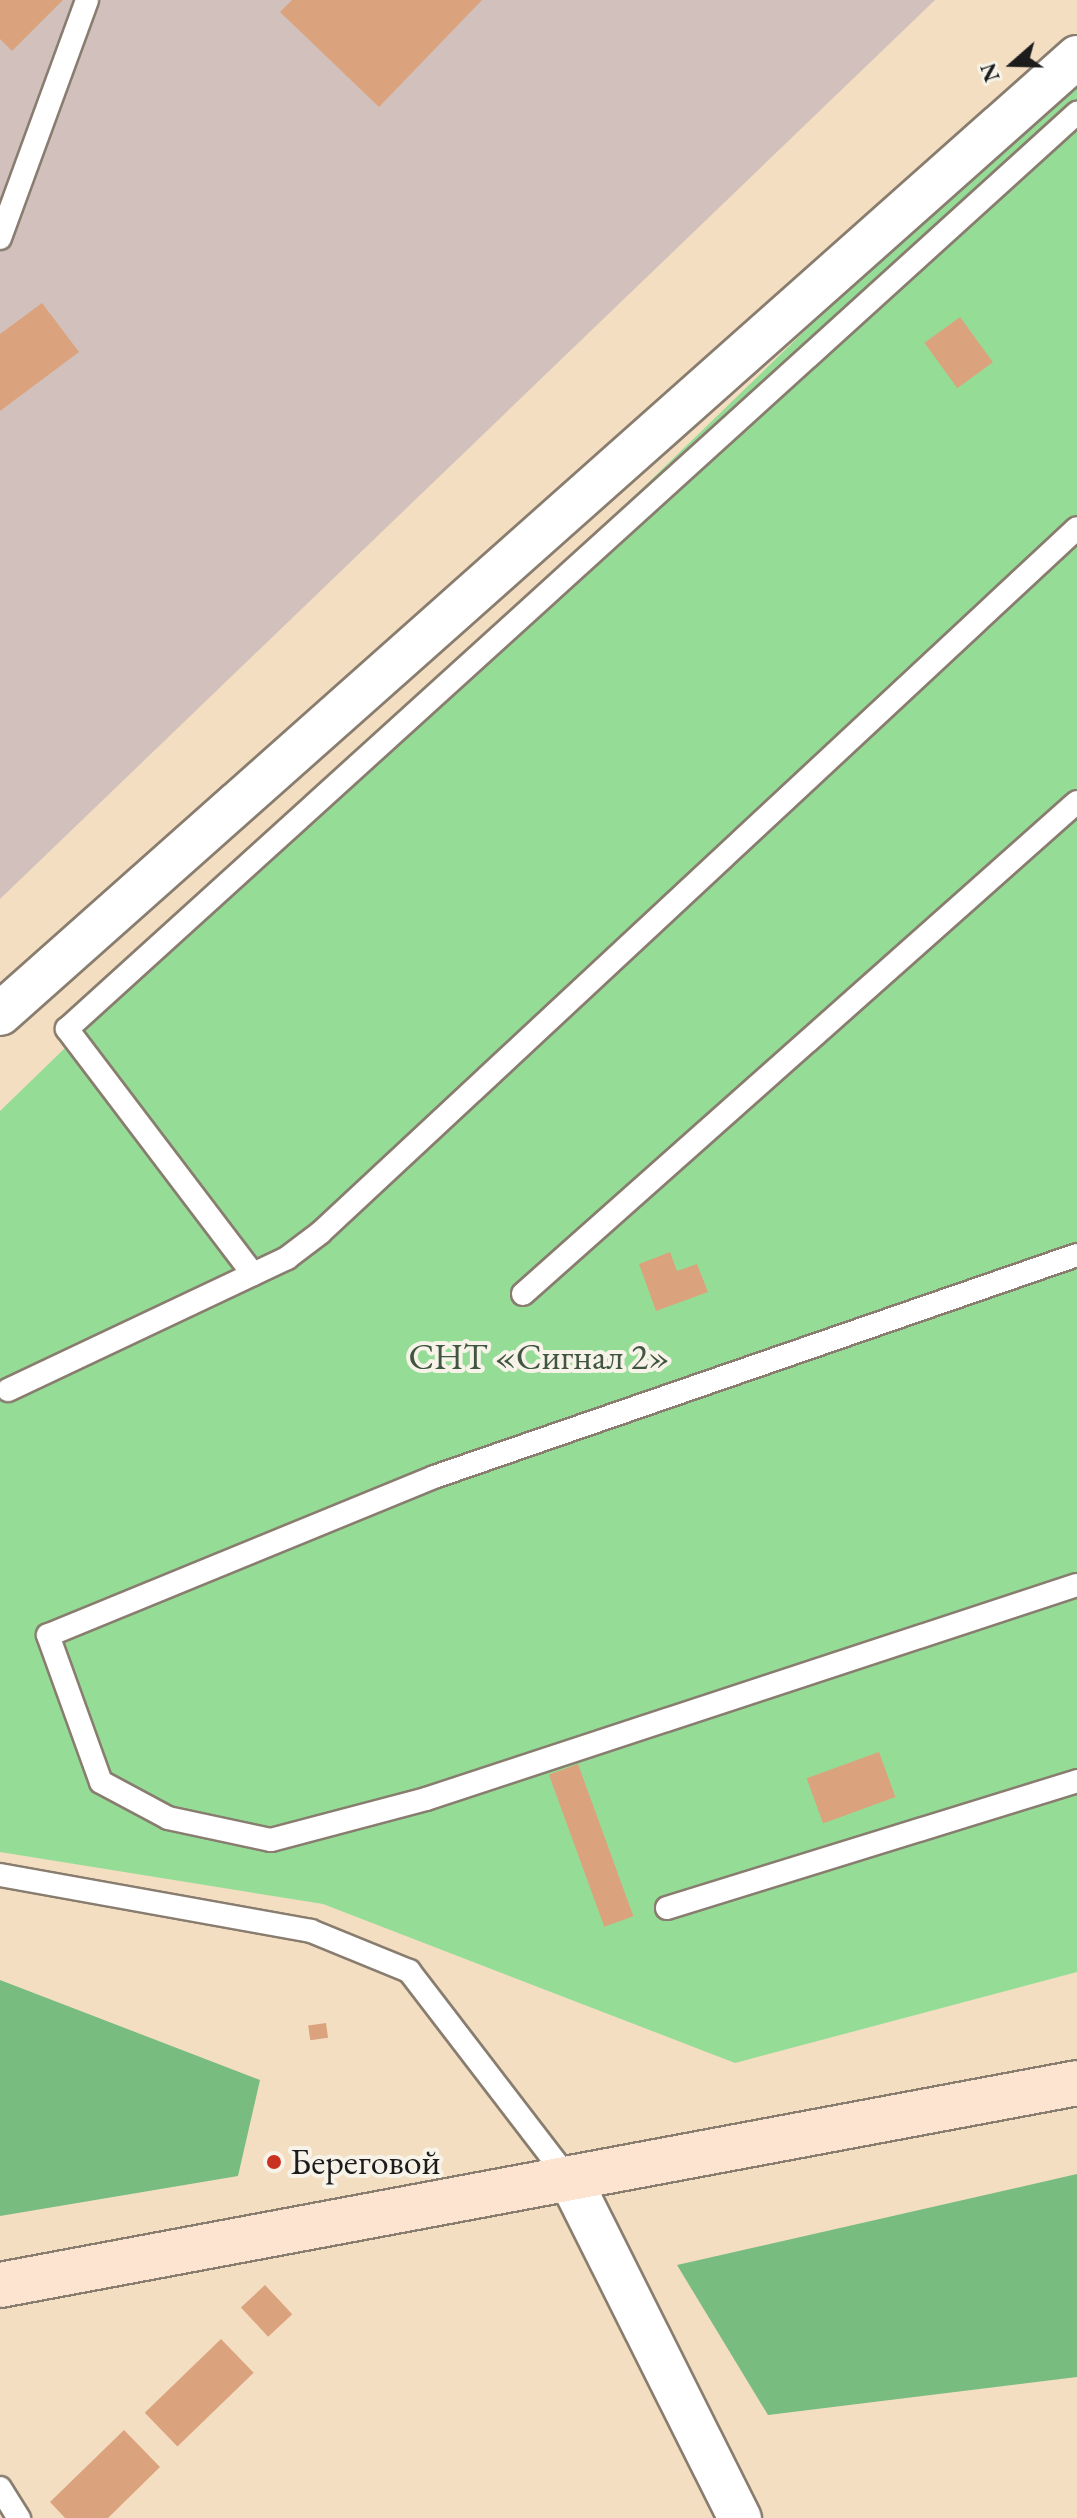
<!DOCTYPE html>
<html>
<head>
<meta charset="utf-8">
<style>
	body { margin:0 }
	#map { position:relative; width:1077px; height:2518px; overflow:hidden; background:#f4dec2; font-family:"EB Garamond",serif }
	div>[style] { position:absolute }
	.industrial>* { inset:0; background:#d1c0bc }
	.green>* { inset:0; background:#95dd97 }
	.forest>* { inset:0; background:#78bc80 }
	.building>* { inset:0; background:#dba37d; transform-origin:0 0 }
	.roads { filter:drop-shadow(2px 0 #887d6f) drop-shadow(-2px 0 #887d6f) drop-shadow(0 2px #887d6f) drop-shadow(0 -2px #887d6f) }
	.service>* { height:22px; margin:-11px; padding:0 11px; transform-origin:11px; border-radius:11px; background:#fff }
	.minor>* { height:42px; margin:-21px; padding:0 21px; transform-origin:21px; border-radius:21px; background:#fff }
	.secondary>* { height:44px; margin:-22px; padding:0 22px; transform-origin:22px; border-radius:22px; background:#fde4d0 }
	.dots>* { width:22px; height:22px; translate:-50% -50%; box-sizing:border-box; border:4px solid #f7f3e8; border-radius:50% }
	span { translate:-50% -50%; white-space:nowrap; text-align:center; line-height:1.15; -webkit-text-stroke:8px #f7f3e8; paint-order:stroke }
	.park-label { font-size:36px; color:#405641 }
	.poi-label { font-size:36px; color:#1c1c1c }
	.left { translate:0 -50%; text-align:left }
	.north { position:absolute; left:973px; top:24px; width:80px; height:80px; -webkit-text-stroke:6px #f7f3e8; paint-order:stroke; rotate:250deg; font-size:22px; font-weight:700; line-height:32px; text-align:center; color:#1c1c1c }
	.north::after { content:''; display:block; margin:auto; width:28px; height:36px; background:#1c1c1c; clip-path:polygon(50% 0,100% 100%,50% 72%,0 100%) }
</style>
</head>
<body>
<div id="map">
	<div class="industrial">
		<i style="clip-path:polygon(0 0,935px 0,0 899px)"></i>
	</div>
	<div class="green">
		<i style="clip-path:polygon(1077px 67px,1077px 1972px,735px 2063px,323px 1904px,0 1852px,0 1111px)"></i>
	</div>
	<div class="forest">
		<i style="clip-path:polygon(0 1980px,260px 2080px,238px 2176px,0 2216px)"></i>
		<i style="clip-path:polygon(1077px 2174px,1077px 2377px,768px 2415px,677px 2265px)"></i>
	</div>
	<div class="building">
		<i style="clip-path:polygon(0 0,63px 0,12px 51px,0 39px)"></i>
		<i style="clip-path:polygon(292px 0,482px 0,379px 107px,280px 12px)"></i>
		<i style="clip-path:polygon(42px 303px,79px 352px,0 411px,0 334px)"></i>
		<i style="left:960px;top:317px;width:56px;height:44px;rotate:54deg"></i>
		<i style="clip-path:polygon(670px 1252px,677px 1271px,697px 1264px,708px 1292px,656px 1311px,639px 1264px)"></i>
		<i style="left:879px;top:1752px;width:48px;height:77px;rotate:70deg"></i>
		<i style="left:578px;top:1764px;width:162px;height:31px;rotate:70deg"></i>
		<i style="left:326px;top:2023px;width:15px;height:18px;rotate:82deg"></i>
		<i style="left:265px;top:2285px;width:40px;height:33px;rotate:47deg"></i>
		<i style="left:221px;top:2339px;width:47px;height:106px;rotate:46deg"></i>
		<i style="clip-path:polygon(124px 2430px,160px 2467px,108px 2518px,65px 2518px,50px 2502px)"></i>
	</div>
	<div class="roads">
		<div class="service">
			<i style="left:0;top:238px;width:253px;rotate:-69.9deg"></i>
			<i style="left:1077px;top:1255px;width:680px;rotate:160.95deg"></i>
			<i style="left:434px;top:1477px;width:417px;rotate:157.7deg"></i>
			<i style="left:48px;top:1635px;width:156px;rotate:70.2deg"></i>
			<i style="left:101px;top:1782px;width:76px;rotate:28.2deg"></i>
			<i style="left:168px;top:1818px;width:105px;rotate:12.1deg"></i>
			<i style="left:271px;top:1840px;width:160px;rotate:-14.8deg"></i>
			<i style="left:426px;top:1799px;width:685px;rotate:-18.2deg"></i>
			<i style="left:253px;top:1274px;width:308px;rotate:-127.2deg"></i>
			<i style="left:67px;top:1029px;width:1364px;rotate:-42.21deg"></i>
			<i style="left:523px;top:1294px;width:741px;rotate:-41.61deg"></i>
			<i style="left:8px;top:1390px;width:309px;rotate:-25.3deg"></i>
			<i style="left:287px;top:1258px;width:41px;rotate:-37.1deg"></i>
			<i style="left:320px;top:1233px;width:1034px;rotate:-42.96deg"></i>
			<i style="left:0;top:1875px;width:316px;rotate:10.2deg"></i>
			<i style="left:311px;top:1931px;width:106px;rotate:22.2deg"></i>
			<i style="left:409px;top:1971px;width:265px;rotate:52.5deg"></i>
			<i style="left:667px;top:1908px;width:429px;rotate:-17.2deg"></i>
			<i style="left:0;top:2488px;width:36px;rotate:58deg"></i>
		</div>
		<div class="minor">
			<i style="left:0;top:1014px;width:1441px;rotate:-41.62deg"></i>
			<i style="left:572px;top:2183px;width:375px;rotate:63.4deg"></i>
		</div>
		<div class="secondary">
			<i style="left:0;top:2285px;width:1096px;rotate:-10.62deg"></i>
		</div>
	</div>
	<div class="dots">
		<i style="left:274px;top:2162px;background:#c8321e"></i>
	</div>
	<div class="park-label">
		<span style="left:539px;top:1357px">СНТ «Сигнал 2»</span>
	</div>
	<div class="poi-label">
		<span class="left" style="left:290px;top:2162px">Береговой</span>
	</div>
	<div class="north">N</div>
</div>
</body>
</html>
